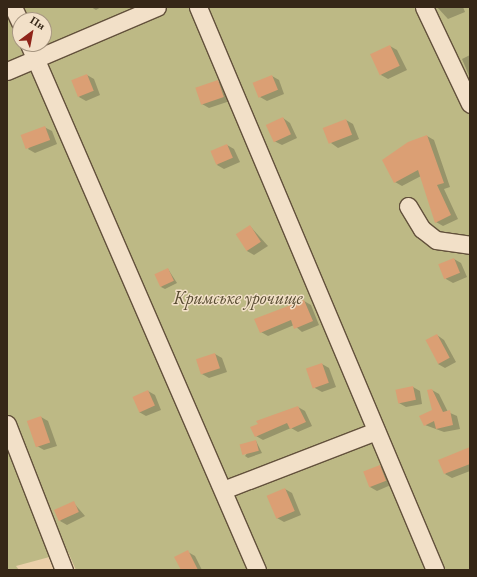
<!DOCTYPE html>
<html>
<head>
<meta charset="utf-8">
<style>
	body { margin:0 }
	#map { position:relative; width:477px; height:577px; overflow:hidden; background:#ebd0aa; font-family:"EB Garamond",serif }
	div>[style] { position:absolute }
	.green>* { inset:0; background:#bdb985 }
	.shadow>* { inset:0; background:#0003 }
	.building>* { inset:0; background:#db9f74; transform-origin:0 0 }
	.roads { filter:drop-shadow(1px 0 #63513c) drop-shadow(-1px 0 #63513c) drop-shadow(0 1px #63513c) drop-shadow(0 -1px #63513c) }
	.minor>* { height:17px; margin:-8.5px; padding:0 8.5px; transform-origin:8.5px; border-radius:8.5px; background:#f2e0c8 }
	span { translate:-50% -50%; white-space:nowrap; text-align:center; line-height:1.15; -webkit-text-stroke:3px #f2e0c8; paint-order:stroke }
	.park-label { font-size:18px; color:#584c32; font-style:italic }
	.frame { position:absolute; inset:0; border:8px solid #362717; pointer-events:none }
	.north { position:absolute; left:12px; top:12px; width:40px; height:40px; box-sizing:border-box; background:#f2e0c8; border:1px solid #a79681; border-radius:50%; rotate:32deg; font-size:11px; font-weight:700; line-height:16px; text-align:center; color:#362717 }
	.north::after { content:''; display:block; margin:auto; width:14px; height:18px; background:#8f2418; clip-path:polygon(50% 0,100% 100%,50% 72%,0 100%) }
</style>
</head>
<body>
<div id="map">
	<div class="green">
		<i style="clip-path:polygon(evenodd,7px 7px,470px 7px,470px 570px,76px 570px,68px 552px,16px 566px,19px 570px,7px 570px,7px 7px,20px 20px,44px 20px,44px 44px,20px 44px,20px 20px)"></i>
	</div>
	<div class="shadow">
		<i style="clip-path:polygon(91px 7px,101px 7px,96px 10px)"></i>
		<i style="clip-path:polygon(437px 7px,463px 7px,465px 12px,448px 19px)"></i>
		<i style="clip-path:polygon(390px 46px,397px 50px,407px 70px,388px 79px,381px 75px)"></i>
		<i style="clip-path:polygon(470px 55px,470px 78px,462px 59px)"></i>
		<i style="clip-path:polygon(87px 75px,94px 79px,100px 95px,86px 101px,79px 97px)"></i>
		<i style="clip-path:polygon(272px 76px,279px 80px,284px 94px,267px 101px,260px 97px)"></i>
		<i style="clip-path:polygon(217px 81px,225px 85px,230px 101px,209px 108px,202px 104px)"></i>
		<i style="clip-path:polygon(283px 118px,290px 123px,297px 138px,282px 145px,274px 141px)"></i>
		<i style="clip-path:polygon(346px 120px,353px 124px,359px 139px,338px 148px,331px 143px)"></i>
		<i style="clip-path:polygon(44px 127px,52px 131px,57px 144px,35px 153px,28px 149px)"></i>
		<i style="clip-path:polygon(427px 136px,434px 140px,450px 187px,444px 189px,458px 219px,443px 226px,436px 222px,421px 176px,402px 186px,395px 182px)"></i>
		<i style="clip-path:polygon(227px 145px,234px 149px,240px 162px,224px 169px,217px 165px)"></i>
		<i style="clip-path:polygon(250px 226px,268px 246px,254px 255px,247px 251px)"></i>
		<i style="clip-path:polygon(454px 259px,461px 263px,467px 277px,453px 283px,446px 279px,440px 265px)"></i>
		<i style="clip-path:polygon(168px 269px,177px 283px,165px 289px,161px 287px)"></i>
		<i style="clip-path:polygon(304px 301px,311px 305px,319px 325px,302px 332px,294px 325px,268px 336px,261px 332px)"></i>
		<i style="clip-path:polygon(437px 335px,444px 340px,456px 362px,445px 368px,438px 364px)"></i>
		<i style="clip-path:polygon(215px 354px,222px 358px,227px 372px,209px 378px,202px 374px)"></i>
		<i style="clip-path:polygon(322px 364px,329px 368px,336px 387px,322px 392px,315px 388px,308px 369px)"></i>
		<i style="clip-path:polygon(413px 387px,420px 391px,422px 404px,406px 407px,399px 403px)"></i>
		<i style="clip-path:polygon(432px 390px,439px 394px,448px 412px,457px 416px,460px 429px,444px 432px,425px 425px,433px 410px)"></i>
		<i style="clip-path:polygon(148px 391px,155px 395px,161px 410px,146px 416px,139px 412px)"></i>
		<i style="clip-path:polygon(298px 407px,305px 411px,312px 426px,298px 432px,291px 428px,263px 440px,256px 436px)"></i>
		<i style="clip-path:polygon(41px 417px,48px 421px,57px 446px,44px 450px,37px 446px)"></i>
		<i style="clip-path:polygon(256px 441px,262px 453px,248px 458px,245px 456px)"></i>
		<i style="clip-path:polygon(470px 448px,470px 471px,452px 478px,445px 474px)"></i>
		<i style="clip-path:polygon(380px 466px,387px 471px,393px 484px,377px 491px,370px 487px,365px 473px)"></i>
		<i style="clip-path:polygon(285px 489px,292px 493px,301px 515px,284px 522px,277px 518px)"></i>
		<i style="clip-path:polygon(73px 502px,85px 516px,67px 525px,60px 521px)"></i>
		<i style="clip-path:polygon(188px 552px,195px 556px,202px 570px,182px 570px)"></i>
	</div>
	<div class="building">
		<i style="left:390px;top:45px;width:23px;height:22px;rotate:65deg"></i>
		<i style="left:87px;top:74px;width:18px;height:17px;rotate:68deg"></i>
		<i style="left:272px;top:75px;width:16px;height:21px;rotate:68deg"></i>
		<i style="left:218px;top:80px;width:18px;height:24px;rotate:71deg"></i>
		<i style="left:283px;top:117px;width:19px;height:19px;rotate:65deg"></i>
		<i style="left:346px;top:119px;width:17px;height:25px;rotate:69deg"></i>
		<i style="left:45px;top:126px;width:15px;height:26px;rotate:70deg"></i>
		<i style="clip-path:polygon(427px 135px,444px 183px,437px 185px,451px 215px,435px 223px,418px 170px,394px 183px,382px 160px,408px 142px)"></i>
		<i style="left:227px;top:144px;width:15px;height:18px;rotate:67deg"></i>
		<i style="left:250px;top:225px;width:20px;height:17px;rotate:57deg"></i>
		<i style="left:454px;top:258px;width:16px;height:17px;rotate:68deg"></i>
		<i style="left:168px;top:268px;width:14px;height:15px;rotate:65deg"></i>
		<i style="clip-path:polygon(304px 300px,313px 321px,294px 329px,291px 320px,260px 333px,254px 319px)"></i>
		<i style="left:437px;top:334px;width:27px;height:13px;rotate:62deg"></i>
		<i style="left:215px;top:353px;width:16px;height:20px;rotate:72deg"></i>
		<i style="left:322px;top:363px;width:21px;height:17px;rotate:71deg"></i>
		<i style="left:413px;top:386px;width:14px;height:18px;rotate:78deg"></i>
		<i style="clip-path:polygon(432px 389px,443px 412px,450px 410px,453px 425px,436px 429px,434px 421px,424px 426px,419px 416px,432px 410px,427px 390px)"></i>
		<i style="left:148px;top:390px;width:17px;height:17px;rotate:66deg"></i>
		<i style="clip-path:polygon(298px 406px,306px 422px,290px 429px,287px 423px,255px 437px,250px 427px,258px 424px,256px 421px)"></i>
		<i style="left:41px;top:416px;width:28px;height:15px;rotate:71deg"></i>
		<i style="left:256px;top:440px;width:11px;height:17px;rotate:75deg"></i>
		<i style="clip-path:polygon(470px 447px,470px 464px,444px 474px,438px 460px)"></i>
		<i style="left:380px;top:465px;width:17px;height:18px;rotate:69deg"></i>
		<i style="left:285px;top:488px;width:25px;height:20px;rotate:67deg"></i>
		<i style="left:74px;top:501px;width:12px;height:22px;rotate:66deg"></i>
		<i style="clip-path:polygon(188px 550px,198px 570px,181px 570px,174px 557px)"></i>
	</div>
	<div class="roads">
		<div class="minor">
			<i style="left:13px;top:7px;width:17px;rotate:65deg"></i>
			<i style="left:198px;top:7px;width:611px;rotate:67.17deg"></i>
			<i style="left:424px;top:7px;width:107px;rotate:64.6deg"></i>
			<i style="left:29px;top:44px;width:573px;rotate:66.57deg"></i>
			<i style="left:7px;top:71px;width:163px;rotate:-23.1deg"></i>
			<i style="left:408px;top:206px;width:27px;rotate:59deg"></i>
			<i style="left:422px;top:229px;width:18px;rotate:38deg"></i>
			<i style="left:436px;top:240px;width:34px;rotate:8deg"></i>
			<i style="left:7px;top:424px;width:157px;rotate:68.7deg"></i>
			<i style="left:223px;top:490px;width:164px;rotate:-21.1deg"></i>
		</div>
	</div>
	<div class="park-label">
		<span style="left:238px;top:298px">Кримське урочище</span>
	</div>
	<div class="frame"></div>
	<div class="north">Пн</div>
</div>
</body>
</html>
